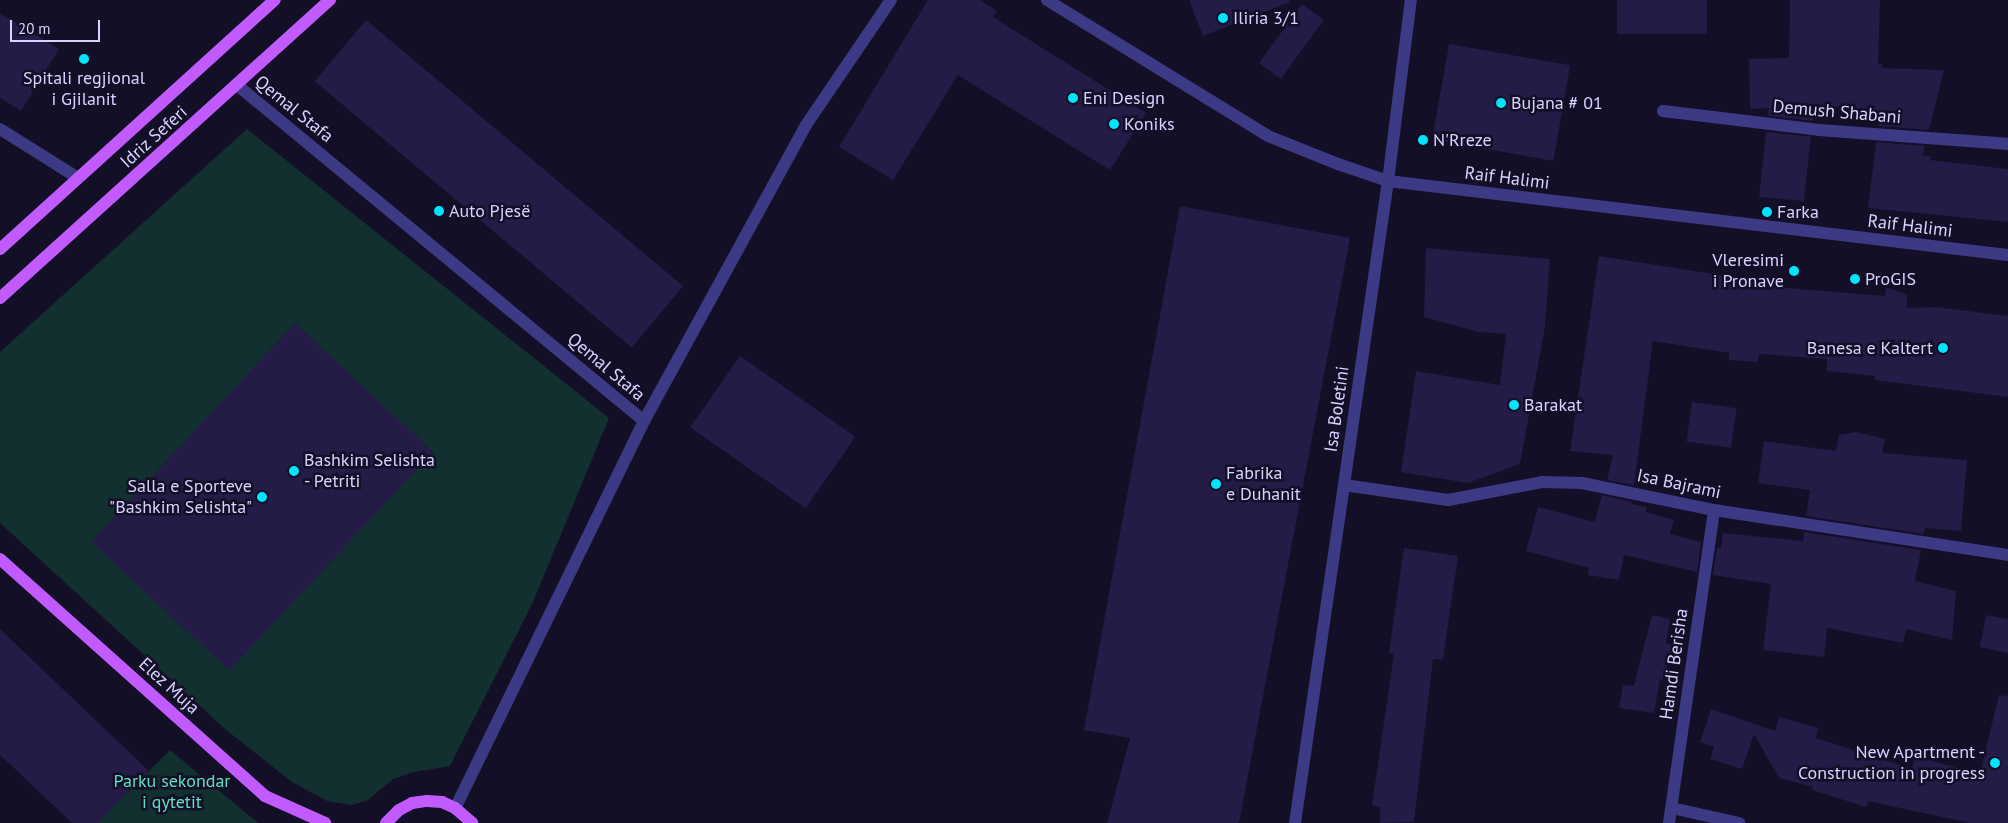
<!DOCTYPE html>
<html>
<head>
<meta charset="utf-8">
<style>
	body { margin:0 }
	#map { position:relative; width:2008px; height:823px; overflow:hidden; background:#130f26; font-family:"PT Sans",sans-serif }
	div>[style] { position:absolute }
	.green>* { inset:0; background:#12302f }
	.building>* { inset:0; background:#241b47; transform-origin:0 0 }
	.minor>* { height:12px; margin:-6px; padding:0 6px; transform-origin:6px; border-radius:6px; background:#3d3a85 }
	.major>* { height:12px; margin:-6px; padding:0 6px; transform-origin:6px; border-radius:6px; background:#c25bff }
	.dots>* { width:14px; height:14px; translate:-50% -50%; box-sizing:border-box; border:2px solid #130f26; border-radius:50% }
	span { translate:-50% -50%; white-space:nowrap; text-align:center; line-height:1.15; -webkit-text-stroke:5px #130f26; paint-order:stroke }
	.poi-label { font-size:18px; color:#d9d4ff }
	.left { translate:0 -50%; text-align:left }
	.right { translate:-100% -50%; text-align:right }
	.street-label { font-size:18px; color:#d9d4ff }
	.park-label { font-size:18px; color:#5fe0c0 }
	.scale { position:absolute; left:10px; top:20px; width:90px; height:22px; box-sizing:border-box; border:2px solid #d9d4ff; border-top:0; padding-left:6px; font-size:15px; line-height:18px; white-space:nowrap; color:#d9d4ff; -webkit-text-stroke:4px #130f26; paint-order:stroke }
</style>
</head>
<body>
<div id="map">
	<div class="green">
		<i style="clip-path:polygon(247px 129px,609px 418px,533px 602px,450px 766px,414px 772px,393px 779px,368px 800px,352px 805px,327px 801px,292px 782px,225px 729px,0 523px,0 352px)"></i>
		<i style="clip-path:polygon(170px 750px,258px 823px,97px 823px)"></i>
	</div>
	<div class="building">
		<i style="clip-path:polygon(928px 0,980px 0,997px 11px,993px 17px,1146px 113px,1110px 170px,958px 75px,893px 180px,839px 147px)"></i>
		<i style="clip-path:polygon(1189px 0,1289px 0,1290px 2px,1203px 36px)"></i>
		<i style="left:1617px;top:0;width:90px;height:34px"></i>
		<i style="clip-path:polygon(1790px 0,1880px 0,1878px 64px,1882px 64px,1882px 68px,1944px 70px,1929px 130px,1878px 126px,1880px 112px,1814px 104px,1813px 121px,1768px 116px,1769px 108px,1750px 109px,1749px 59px,1789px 58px)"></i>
		<i style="left:1302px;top:4px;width:27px;height:73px;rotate:36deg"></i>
		<i style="clip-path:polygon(0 13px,59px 49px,21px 111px,0 98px)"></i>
		<i style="left:366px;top:20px;width:414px;height:80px;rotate:40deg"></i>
		<i style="left:1449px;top:44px;width:123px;height:97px;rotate:10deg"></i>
		<i style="left:1766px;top:132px;width:45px;height:65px;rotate:6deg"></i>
		<i style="clip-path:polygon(1876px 142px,1925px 146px,1923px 155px,1931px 156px,1930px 160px,2008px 169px,2008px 222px,1868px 208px)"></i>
		<i style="clip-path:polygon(1180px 206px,1350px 238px,1239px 823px,1107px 823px,1130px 738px,1084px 730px)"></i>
		<i style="clip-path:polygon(1426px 248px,1550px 259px,1545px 327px,1520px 464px,1468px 483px,1401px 472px,1416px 371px,1500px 385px,1506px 334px,1479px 332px,1424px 317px)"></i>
		<i style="clip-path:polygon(1599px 256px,1726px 276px,1725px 283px,1885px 296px,1886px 287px,1907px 295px,1907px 308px,1936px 307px,2008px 316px,2008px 397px,1875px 380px,1875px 376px,1827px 371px,1827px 359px,1759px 354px,1758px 362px,1729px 360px,1729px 353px,1653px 341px,1634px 485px,1607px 480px,1613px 455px,1570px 451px)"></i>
		<i style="left:295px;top:323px;width:189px;height:299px;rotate:43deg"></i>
		<i style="left:740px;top:356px;width:141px;height:87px;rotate:35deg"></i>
		<i style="left:1692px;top:402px;width:45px;height:40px;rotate:8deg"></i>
		<i style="clip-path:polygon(1856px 432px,1885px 439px,1882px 453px,1967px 460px,1961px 531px,1925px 528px,1924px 534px,1806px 516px,1810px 490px,1758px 483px,1764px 441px,1836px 451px,1839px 435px)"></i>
		<i style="clip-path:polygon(1602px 495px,1632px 502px,1632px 504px,1647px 507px,1646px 512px,1674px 520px,1670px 534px,1701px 542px,1697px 572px,1624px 555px,1619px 580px,1588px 575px,1589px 568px,1526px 551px,1538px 507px,1595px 522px)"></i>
		<i style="clip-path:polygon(1804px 532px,1921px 550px,1915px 581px,1956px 591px,1952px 640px,1906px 629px,1903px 643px,1827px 628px,1824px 657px,1763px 650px,1771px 584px,1713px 575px,1717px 547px,1721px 548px,1723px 533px,1803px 541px)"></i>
		<i style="clip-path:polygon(1404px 548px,1458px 556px,1443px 660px,1433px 659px,1414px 822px,1380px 823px,1380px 807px,1372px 805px,1394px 653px,1389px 653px)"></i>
		<i style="clip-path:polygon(1652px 615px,1670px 619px,1666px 643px,1672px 645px,1663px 680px,1660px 679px,1654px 713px,1619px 708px,1623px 685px,1634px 686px)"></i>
		<i style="clip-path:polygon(1986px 615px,2008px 619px,2008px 653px,1980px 647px)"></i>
		<i style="clip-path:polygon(0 629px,149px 771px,98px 823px,72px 823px,0 755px)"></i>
		<i style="clip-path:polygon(1999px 695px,2008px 696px,2008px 823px,1970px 823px,1868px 801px,1866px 807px,1812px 790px,1813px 787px,1779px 778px,1754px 734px,1742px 769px,1710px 759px,1714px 747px,1700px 742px,1711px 709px,1775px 731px,1779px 717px,1818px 728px,1816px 738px,1912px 769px,1915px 757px,1980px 773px)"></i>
	</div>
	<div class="minor">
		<i style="left:1047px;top:0;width:259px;rotate:31.6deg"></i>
		<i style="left:1268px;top:136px;width:75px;rotate:21.8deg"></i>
		<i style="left:1338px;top:164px;width:53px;rotate:18.8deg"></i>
		<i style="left:1388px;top:181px;width:624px;rotate:6.81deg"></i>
		<i style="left:237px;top:85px;width:528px;rotate:39.54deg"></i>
		<i style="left:644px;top:421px;width:431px;rotate:116deg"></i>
		<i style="left:1663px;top:111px;width:157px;rotate:6.9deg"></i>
		<i style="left:1819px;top:130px;width:190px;rotate:4.2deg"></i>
		<i style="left:0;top:129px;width:92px;rotate:32.1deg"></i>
		<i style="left:644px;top:421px;width:337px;rotate:-61.3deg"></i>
		<i style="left:806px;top:125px;width:151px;rotate:-55.8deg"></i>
		<i style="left:1344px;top:485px;width:105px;rotate:8.2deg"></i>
		<i style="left:1448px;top:500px;width:96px;rotate:-10.8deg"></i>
		<i style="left:1542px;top:482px;width:40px;rotate:1.4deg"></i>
		<i style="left:1582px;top:483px;width:135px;rotate:11.6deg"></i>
		<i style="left:1714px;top:510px;width:297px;rotate:8.7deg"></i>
		<i style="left:1672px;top:808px;width:69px;rotate:12.6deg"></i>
		<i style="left:1295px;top:823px;width:649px;rotate:-81.76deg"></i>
		<i style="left:1388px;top:181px;width:182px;rotate:-82.8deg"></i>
		<i style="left:1669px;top:823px;width:316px;rotate:-81.8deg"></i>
	</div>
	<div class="major">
		<i style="left:0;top:249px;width:371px;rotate:-42.2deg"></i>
		<i style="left:0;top:298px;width:445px;rotate:-42.1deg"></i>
		<i style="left:0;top:559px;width:356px;rotate:41.8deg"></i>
		<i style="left:265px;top:796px;width:66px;rotate:24.2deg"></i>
		<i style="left:386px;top:823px;width:18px;rotate:-45deg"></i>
		<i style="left:399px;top:810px;width:15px;rotate:-28deg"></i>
		<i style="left:412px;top:803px;width:15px;rotate:-8deg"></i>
		<i style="left:427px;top:801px;width:15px;rotate:4deg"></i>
		<i style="left:442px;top:802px;width:14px;rotate:25deg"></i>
		<i style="left:455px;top:808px;width:23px;rotate:41deg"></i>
	</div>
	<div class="dots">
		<i style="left:1223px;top:18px;background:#00e5ff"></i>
		<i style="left:84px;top:59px;background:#00e5ff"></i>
		<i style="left:1073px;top:98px;background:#00e5ff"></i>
		<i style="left:1501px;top:103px;background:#00e5ff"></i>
		<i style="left:1114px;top:124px;background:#00e5ff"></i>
		<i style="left:1423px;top:140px;background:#00e5ff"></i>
		<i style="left:439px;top:211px;background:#00e5ff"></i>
		<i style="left:1767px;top:212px;background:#00e5ff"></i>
		<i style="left:1794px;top:271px;background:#00e5ff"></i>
		<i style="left:1855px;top:279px;background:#00e5ff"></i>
		<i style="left:1943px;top:348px;background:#00e5ff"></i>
		<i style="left:1514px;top:405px;background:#00e5ff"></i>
		<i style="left:294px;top:471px;background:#00e5ff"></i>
		<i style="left:1216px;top:484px;background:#00e5ff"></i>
		<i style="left:262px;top:497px;background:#00e5ff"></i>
		<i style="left:1995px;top:763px;background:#00e5ff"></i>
	</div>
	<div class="poi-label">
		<span class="left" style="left:1233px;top:18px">Iliria 3/1</span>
		<span style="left:84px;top:89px">Spitali regjional<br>i Gjilanit</span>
		<span class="left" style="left:1083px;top:98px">Eni Design</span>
		<span class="left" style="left:1511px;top:103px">Bujana # 01</span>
		<span class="left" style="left:1124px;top:124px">Koniks</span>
		<span class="left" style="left:1433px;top:140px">N'Rreze</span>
		<span class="left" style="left:449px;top:211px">Auto Pjesë</span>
		<span class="left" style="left:1777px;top:212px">Farka</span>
		<span class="right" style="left:1784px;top:271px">Vleresimi<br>i Pronave</span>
		<span class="left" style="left:1865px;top:279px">ProGIS</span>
		<span class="right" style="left:1933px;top:348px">Banesa e Kaltert</span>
		<span class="left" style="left:1524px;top:405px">Barakat</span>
		<span class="left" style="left:304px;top:471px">Bashkim Selishta<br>- Petriti</span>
		<span class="left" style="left:1226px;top:484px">Fabrika<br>e Duhanit</span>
		<span class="right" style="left:252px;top:497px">Salla e Sporteve<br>"Bashkim Selishta"</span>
		<span class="right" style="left:1985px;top:763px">New Apartment -<br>Construction in progress</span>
	</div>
	<div class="street-label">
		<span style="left:294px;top:109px;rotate:39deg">Qemal Stafa</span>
		<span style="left:1837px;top:112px;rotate:5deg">Demush Shabani</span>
		<span style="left:154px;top:137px;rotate:-42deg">Idriz Seferi</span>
		<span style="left:1507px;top:178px;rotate:7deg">Raif Halimi</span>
		<span style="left:1910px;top:226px;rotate:7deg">Raif Halimi</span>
		<span style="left:606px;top:367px;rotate:40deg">Qemal Stafa</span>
		<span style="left:1337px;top:409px;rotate:-82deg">Isa Boletini</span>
		<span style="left:1679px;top:484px;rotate:12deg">Isa Bajrami</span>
		<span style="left:1674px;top:664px;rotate:-82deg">Hamdi Berisha</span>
		<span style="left:169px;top:686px;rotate:42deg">Elez Muja</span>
	</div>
	<div class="park-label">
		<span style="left:172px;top:792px">Parku sekondar<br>i qytetit</span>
	</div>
	<div class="scale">20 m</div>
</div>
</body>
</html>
